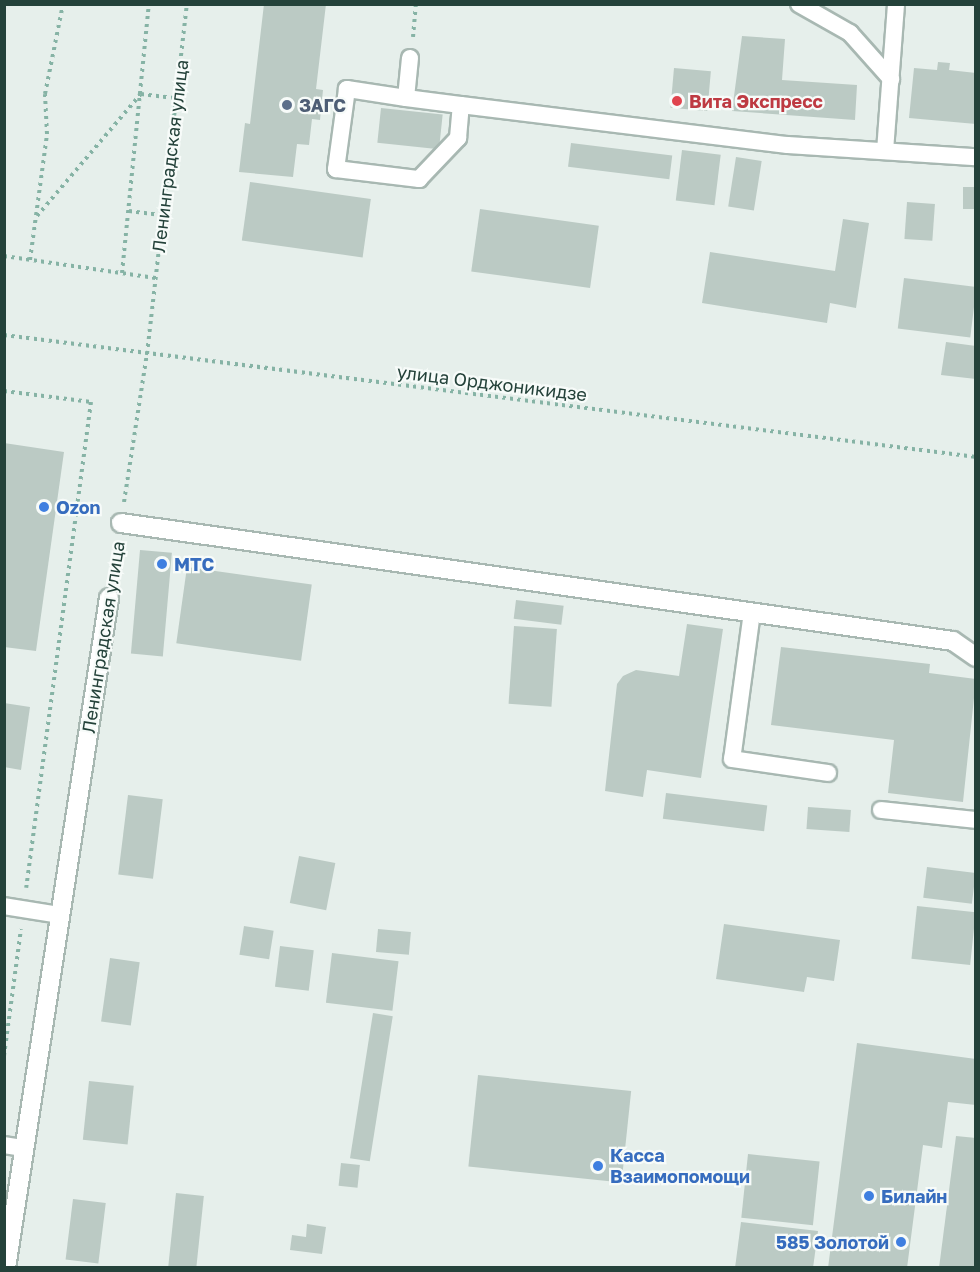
<!DOCTYPE html>
<html>
<head>
<meta charset="utf-8">
<style>
	body { margin:0 }
	#map { position:relative; width:980px; height:1272px; overflow:hidden; background:#e6efeb; font-family:"Golos Text",sans-serif }
	div>[style] { position:absolute }
	.building>* { inset:0; background:#bbcac4; transform-origin:0 0 }
	.path>* { height:4px; margin-top:-2px; transform-origin:0; background:repeating-linear-gradient(90deg,#86b3a5 0 3px,transparent 0 7.5px) }
	.roads { filter:drop-shadow(2px 0 #a8b8b2) drop-shadow(-2px 0 #a8b8b2) drop-shadow(0 2px #a8b8b2) drop-shadow(0 -2px #a8b8b2) }
	.lane>* { height:16px; margin:-8px; padding:0 8px; transform-origin:8px; border-radius:8px; background:#fff }
	.street>* { height:18px; margin:-9px; padding:0 9px; transform-origin:9px; border-radius:9px; background:#fff }
	.dots>* { width:16px; height:16px; translate:-50% -50%; box-sizing:border-box; border:3px solid #f7fbf9; border-radius:50% }
	span { translate:-50% -50%; white-space:nowrap; text-align:center; line-height:1.15; -webkit-text-stroke:4.5px #f7fbf9; paint-order:stroke }
	.health-label { font-size:18px; color:#be3a42; font-weight:700 }
	.left { translate:0 -50%; text-align:left }
	.service-label { font-size:18px; color:#4e5e75; font-weight:700 }
	.street-label { font-size:18px; color:#24423a }
	.shop-label { font-size:18px; color:#366cbe; font-weight:700 }
	.right { translate:-100% -50%; text-align:right }
	.frame { position:absolute; inset:0; border:6px solid #24423a; pointer-events:none }
</style>
</head>
<body>
<div id="map">
	<div class="building">
		<i style="clip-path:polygon(264px 4px,326px 4px,316px 89px,323px 90px,320px 120px,312px 119px,309px 145px,297px 144px,293px 177px,239px 172px,245px 123px,250px 124px)"></i>
		<i style="clip-path:polygon(742px 36px,785px 39px,782px 80px,857px 85px,855px 120px,732px 111px)"></i>
		<i style="clip-path:polygon(938px 62px,950px 63px,949px 70px,976px 73px,976px 124px,909px 118px,914px 68px,937px 70px)"></i>
		<i style="left:674px;top:68px;width:37px;height:40px;rotate:5deg"></i>
		<i style="left:381px;top:108px;width:62px;height:35px;rotate:6deg"></i>
		<i style="left:571px;top:143px;width:102px;height:24px;rotate:7deg"></i>
		<i style="left:682px;top:150px;width:39px;height:51px;rotate:7deg"></i>
		<i style="left:736px;top:157px;width:26px;height:50px;rotate:9deg"></i>
		<i style="left:250px;top:182px;width:122px;height:59px;rotate:8deg"></i>
		<i style="left:963px;top:187px;width:13px;height:22px"></i>
		<i style="left:907px;top:202px;width:28px;height:37px;rotate:4deg"></i>
		<i style="left:480px;top:209px;width:120px;height:63px;rotate:8deg"></i>
		<i style="clip-path:polygon(843px 219px,869px 223px,856px 308px,830px 303px,827px 323px,702px 303px,710px 252px,835px 271px)"></i>
		<i style="left:904px;top:278px;width:73px;height:51px;rotate:7deg"></i>
		<i style="clip-path:polygon(946px 342px,976px 346px,976px 379px,941px 375px)"></i>
		<i style="clip-path:polygon(4px 443px,64px 452px,36px 651px,4px 647px)"></i>
		<i style="left:140px;top:550px;width:32px;height:104px;rotate:5deg"></i>
		<i style="left:187px;top:567px;width:126px;height:77px;rotate:8deg"></i>
		<i style="left:516px;top:600px;width:48px;height:19px;rotate:7deg"></i>
		<i style="clip-path:polygon(687px 624px,723px 629px,701px 778px,647px 770px,643px 797px,605px 791px,617px 684px,623px 676px,636px 670px,679px 676px)"></i>
		<i style="left:514px;top:626px;width:43px;height:78px;rotate:4deg"></i>
		<i style="clip-path:polygon(781px 647px,930px 664px,929px 673px,976px 679px,963px 802px,888px 793px,894px 740px,771px 725px)"></i>
		<i style="clip-path:polygon(4px 703px,30px 707px,21px 770px,4px 767px)"></i>
		<i style="left:666px;top:793px;width:102px;height:26px;rotate:7deg"></i>
		<i style="left:128px;top:795px;width:35px;height:80px;rotate:7deg"></i>
		<i style="left:808px;top:807px;width:43px;height:22px;rotate:4deg"></i>
		<i style="left:299px;top:856px;width:37px;height:48px;rotate:11deg"></i>
		<i style="left:927px;top:867px;width:49px;height:31px;rotate:7deg"></i>
		<i style="left:917px;top:906px;width:59px;height:53px;rotate:6deg"></i>
		<i style="clip-path:polygon(724px 924px,840px 940px,834px 981px,807px 977px,804px 992px,716px 979px)"></i>
		<i style="left:244px;top:926px;width:30px;height:29px;rotate:9deg"></i>
		<i style="left:378px;top:929px;width:33px;height:23px;rotate:5deg"></i>
		<i style="left:280px;top:946px;width:34px;height:41px;rotate:7deg"></i>
		<i style="left:332px;top:953px;width:67px;height:50px;rotate:7deg"></i>
		<i style="left:110px;top:958px;width:30px;height:64px;rotate:8deg"></i>
		<i style="left:373px;top:1013px;width:20px;height:147px;rotate:9deg"></i>
		<i style="clip-path:polygon(857px 1043px,976px 1059px,976px 1105px,948px 1102px,942px 1148px,923px 1145px,907px 1268px,828px 1268px)"></i>
		<i style="left:478px;top:1075px;width:154px;height:92px;rotate:6deg"></i>
		<i style="left:89px;top:1081px;width:45px;height:59px;rotate:6deg"></i>
		<i style="clip-path:polygon(956px 1136px,976px 1138px,976px 1268px,939px 1268px)"></i>
		<i style="left:748px;top:1154px;width:72px;height:64px;rotate:6deg"></i>
		<i style="left:341px;top:1163px;width:19px;height:23px;rotate:6deg"></i>
		<i style="left:176px;top:1193px;width:28px;height:76px;rotate:6deg"></i>
		<i style="left:73px;top:1199px;width:33px;height:61px;rotate:7deg"></i>
		<i style="clip-path:polygon(741px 1222px,818px 1231px,813px 1268px,735px 1268px)"></i>
		<i style="clip-path:polygon(307px 1224px,326px 1227px,322px 1254px,290px 1250px,292px 1235px,306px 1237px)"></i>
	</div>
	<div class="path">
		<i style="left:413px;top:37px;width:33px;rotate:-85deg"></i>
		<i style="left:129px;top:211px;width:34px;rotate:7deg"></i>
		<i style="left:37px;top:216px;width:160px;rotate:-49.6deg"></i>
		<i style="left:141px;top:94px;width:35px;rotate:7deg"></i>
		<i style="left:4px;top:256px;width:153px;rotate:8.3deg"></i>
		<i style="left:30px;top:260px;width:127px;rotate:-82.3deg"></i>
		<i style="left:47px;top:134px;width:40px;rotate:-92.9deg"></i>
		<i style="left:45px;top:94px;width:92px;rotate:-78.7deg"></i>
		<i style="left:122px;top:273px;width:270px;rotate:-84.3deg"></i>
		<i style="left:4px;top:335px;width:980px;rotate:7.15deg"></i>
		<i style="left:4px;top:391px;width:88px;rotate:7.2deg"></i>
		<i style="left:91px;top:402px;width:490px;rotate:97.6deg"></i>
		<i style="left:124px;top:502px;width:150px;rotate:-81.2deg"></i>
		<i style="left:147px;top:354px;width:352px;rotate:-83.5deg"></i>
		<i style="left:113px;top:576px;width:31px;rotate:-83deg"></i>
		<i style="left:4px;top:1056px;width:128px;rotate:-82.4deg"></i>
	</div>
	<div class="roads">
		<div class="lane">
			<i style="left:799px;top:4px;width:59px;rotate:29.6deg"></i>
			<i style="left:850px;top:33px;width:62px;rotate:48.3deg"></i>
			<i style="left:410px;top:58px;width:40px;rotate:95.7deg"></i>
			<i style="left:406px;top:98px;width:60px;rotate:-171.3deg"></i>
			<i style="left:347px;top:89px;width:81px;rotate:97.8deg"></i>
			<i style="left:336px;top:169px;width:84px;rotate:6.9deg"></i>
			<i style="left:419px;top:179px;width:57px;rotate:-46.4deg"></i>
			<i style="left:458px;top:138px;width:33px;rotate:-85deg"></i>
			<i style="left:461px;top:105px;width:329px;rotate:7deg"></i>
			<i style="left:788px;top:145px;width:188px;rotate:3.7deg"></i>
			<i style="left:406px;top:98px;width:55px;rotate:7.3deg"></i>
			<i style="left:885px;top:151px;width:147px;rotate:-85.7deg"></i>
			<i style="left:752px;top:612px;width:148px;rotate:97.7deg"></i>
			<i style="left:732px;top:759px;width:97px;rotate:8.3deg"></i>
			<i style="left:881px;top:810px;width:96px;rotate:6deg"></i>
			<i style="left:4px;top:906px;width:57px;rotate:9.1deg"></i>
			<i style="left:4px;top:1145px;width:20px;rotate:9deg"></i>
		</div>
		<div class="street">
			<i style="left:121px;top:523px;width:840px;rotate:8.07deg"></i>
			<i style="left:953px;top:641px;width:28px;rotate:35deg"></i>
			<i style="left:6px;top:1268px;width:678px;rotate:-81.26deg"></i>
		</div>
	</div>
	<div class="dots">
		<i style="left:677px;top:101px;background:#e0444e"></i>
		<i style="left:287px;top:105px;background:#5c6f8a"></i>
		<i style="left:44px;top:507px;background:#3f7fe0"></i>
		<i style="left:162px;top:564px;background:#3f7fe0"></i>
		<i style="left:598px;top:1166px;background:#3f7fe0"></i>
		<i style="left:869px;top:1196px;background:#3f7fe0"></i>
		<i style="left:901px;top:1242px;background:#3f7fe0"></i>
	</div>
	<div class="health-label">
		<span class="left" style="left:689px;top:101px">Вита Экспресс</span>
	</div>
	<div class="service-label">
		<span class="left" style="left:299px;top:105px">ЗАГС</span>
	</div>
	<div class="street-label">
		<span style="left:170px;top:156px;rotate:-83deg">Ленинградская улица</span>
		<span style="left:492px;top:383px;rotate:7deg">улица Орджоникидзе</span>
		<span style="left:103px;top:637px;rotate:-81deg">Ленинградская улица</span>
	</div>
	<div class="shop-label">
		<span class="left" style="left:56px;top:507px">Ozon</span>
		<span class="left" style="left:174px;top:564px">МТС</span>
		<span class="left" style="left:610px;top:1166px">Касса<br>Взаимопомощи</span>
		<span class="left" style="left:881px;top:1196px">Билайн</span>
		<span class="right" style="left:889px;top:1242px">585 Золотой</span>
	</div>
	<div class="frame"></div>
</div>
</body>
</html>
